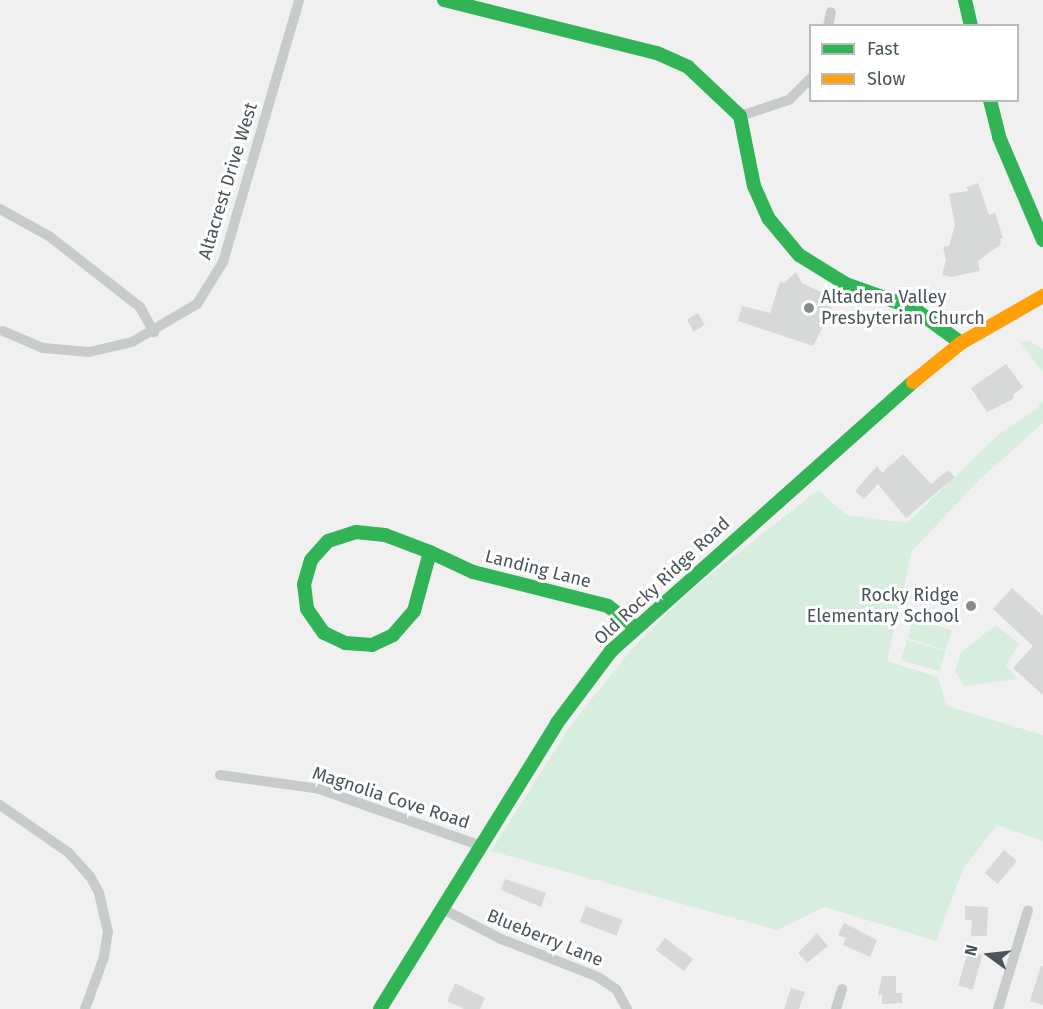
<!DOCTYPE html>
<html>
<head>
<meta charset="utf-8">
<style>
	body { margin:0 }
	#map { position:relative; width:1043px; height:1009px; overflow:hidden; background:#f1f0f0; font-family:"Fira Sans",sans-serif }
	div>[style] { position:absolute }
	.green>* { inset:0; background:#d7eddd; transform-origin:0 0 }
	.building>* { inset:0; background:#d7d8d8; transform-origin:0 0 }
	.street>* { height:10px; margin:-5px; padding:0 5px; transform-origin:5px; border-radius:5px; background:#c8cbcc }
	.fast>* { height:14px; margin:-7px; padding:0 7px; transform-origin:7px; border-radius:7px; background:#30b455 }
	.slow>* { height:14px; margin:-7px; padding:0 7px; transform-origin:7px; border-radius:7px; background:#ff9f0a }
	.dots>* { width:16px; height:16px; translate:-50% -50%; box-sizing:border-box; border:3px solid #fff; border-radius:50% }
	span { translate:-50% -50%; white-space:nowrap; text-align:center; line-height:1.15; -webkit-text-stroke:6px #fff; paint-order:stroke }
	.street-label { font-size:18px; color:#49555b }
	.poi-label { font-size:18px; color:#49555b }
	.left { translate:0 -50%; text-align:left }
	.right { translate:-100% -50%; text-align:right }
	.legend { position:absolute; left:809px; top:24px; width:210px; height:78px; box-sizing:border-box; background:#fff; border:2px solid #b6bbbd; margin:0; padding:8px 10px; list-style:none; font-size:18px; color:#49555b }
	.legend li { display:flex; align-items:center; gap:12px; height:30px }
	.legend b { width:30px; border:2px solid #b6bbbd }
	.north { position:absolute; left:959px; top:925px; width:60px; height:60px; -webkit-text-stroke:4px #fff; paint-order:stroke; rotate:285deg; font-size:16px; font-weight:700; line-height:24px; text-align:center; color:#49555b }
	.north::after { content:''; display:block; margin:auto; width:21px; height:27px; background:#49555b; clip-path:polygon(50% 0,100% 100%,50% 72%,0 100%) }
</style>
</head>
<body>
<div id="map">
	<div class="green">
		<i style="clip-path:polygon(1029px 341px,1043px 349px,1043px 372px,1021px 343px)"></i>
		<i style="clip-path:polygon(1043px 400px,1043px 423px,980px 479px,912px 551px,887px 661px,938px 677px,946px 706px,1043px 735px,1043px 841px,997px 825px,963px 869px,936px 941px,825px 907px,777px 930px,491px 851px,571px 725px,631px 650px,690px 591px,818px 490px,847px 515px,907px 523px,998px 435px,1038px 408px)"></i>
		<i style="left:914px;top:618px;width:40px;height:21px;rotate:18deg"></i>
		<i style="clip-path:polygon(996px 625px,1019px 644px,1006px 665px,1017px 679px,964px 686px,955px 672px,961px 652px)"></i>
		<i style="left:907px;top:640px;width:40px;height:21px;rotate:16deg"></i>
	</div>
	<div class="building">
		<i style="clip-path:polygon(978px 183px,989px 215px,995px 213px,1003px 238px,1000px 239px,1001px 244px,978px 261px,980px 271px,951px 277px,942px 275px,946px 260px,943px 247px,949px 246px,955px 225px,949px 194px,968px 191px,967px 187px)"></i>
		<i style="clip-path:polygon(796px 272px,802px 283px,823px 293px,827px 291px,833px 301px,829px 303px,832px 309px,827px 318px,818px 315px,823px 327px,813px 346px,738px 321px,742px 306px,770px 313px,780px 282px,784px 283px)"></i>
		<i style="left:698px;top:313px;width:14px;height:13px;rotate:60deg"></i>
		<i style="clip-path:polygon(1006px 364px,1023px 387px,1014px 394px,1013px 399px,987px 412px,971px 388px)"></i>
		<i style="clip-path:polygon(903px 454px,931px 484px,948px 470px,955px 477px,906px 518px,878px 484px,864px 499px,855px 491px,877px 466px,882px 473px)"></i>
		<i style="clip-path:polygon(1012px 588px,1043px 616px,1043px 695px,1013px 668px,1033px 646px,993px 609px)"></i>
		<i style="left:1004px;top:850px;width:17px;height:30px;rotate:40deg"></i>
		<i style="clip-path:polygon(505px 879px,546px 893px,541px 907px,501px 890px)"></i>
		<i style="left:586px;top:906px;width:39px;height:17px;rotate:21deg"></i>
		<i style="clip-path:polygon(965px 906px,988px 907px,987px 936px,971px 936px,972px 920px,965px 920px)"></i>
		<i style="clip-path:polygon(844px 923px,877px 940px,870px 957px,843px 945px,846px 938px,838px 935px)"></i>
		<i style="clip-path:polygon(817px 933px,828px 946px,807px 963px,798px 953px)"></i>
		<i style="left:665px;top:938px;width:35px;height:15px;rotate:37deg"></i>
		<i style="left:968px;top:951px;width:15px;height:36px;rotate:16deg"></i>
		<i style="clip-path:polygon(1041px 966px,1043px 966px,1043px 1005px,1030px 1001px)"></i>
		<i style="clip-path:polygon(882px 976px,896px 976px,896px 993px,902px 993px,902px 1003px,882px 1004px,882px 995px,878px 995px)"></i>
		<i style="clip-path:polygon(455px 983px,485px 998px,480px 1009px,464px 1009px,447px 1001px)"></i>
		<i style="clip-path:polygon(791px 988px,805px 992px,799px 1009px,784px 1009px)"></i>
	</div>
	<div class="street">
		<i style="left:828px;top:26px;width:14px;rotate:-78deg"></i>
		<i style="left:740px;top:116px;width:52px;rotate:-18.1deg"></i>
		<i style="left:789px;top:100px;width:30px;rotate:-45deg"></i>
		<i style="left:0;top:209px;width:56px;rotate:28.9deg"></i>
		<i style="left:49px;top:236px;width:115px;rotate:38deg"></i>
		<i style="left:140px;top:307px;width:29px;rotate:61deg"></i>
		<i style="left:3px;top:331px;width:43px;rotate:23deg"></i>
		<i style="left:43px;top:348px;width:46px;rotate:5deg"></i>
		<i style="left:89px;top:352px;width:44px;rotate:-13.1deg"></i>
		<i style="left:132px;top:342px;width:75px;rotate:-30.3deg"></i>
		<i style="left:197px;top:304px;width:49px;rotate:-58.2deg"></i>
		<i style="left:223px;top:262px;width:273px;rotate:-73.8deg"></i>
		<i style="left:220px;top:775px;width:100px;rotate:8deg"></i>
		<i style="left:319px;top:789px;width:170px;rotate:19.3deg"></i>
		<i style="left:0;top:805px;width:84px;rotate:34.8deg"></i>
		<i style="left:69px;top:853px;width:31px;rotate:48deg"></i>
		<i style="left:90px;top:876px;width:19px;rotate:62deg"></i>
		<i style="left:99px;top:893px;width:39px;rotate:77deg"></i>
		<i style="left:108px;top:931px;width:26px;rotate:99deg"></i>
		<i style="left:104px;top:957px;width:55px;rotate:110.1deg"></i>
		<i style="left:441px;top:908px;width:68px;rotate:27.3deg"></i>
		<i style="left:501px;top:939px;width:104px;rotate:21.4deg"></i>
		<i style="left:598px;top:977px;width:22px;rotate:34deg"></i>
		<i style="left:616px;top:989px;width:23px;rotate:61deg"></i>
		<i style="left:836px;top:1009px;width:21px;rotate:-73deg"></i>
		<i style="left:998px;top:1009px;width:103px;rotate:-73.1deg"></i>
	</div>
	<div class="fast">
		<i style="left:444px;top:0;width:219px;rotate:14deg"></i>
		<i style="left:657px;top:53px;width:34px;rotate:24deg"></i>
		<i style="left:688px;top:67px;width:71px;rotate:43.3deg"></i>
		<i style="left:740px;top:116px;width:71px;rotate:78.7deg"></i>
		<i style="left:754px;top:186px;width:36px;rotate:66deg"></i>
		<i style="left:769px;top:219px;width:47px;rotate:50.2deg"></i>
		<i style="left:799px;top:255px;width:55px;rotate:31.7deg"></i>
		<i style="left:846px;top:284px;width:71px;rotate:19.7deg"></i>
		<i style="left:913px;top:308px;width:59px;rotate:36.1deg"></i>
		<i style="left:965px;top:0;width:27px;rotate:77deg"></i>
		<i style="left:990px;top:100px;width:38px;rotate:76deg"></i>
		<i style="left:999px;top:137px;width:112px;rotate:66.9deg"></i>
		<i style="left:430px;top:552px;width:48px;rotate:-159.3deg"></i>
		<i style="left:385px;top:535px;width:29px;rotate:-174deg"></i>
		<i style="left:356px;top:532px;width:29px;rotate:162deg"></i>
		<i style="left:328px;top:541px;width:25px;rotate:132deg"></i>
		<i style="left:311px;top:560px;width:25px;rotate:106deg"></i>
		<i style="left:304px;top:584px;width:25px;rotate:83deg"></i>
		<i style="left:307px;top:609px;width:29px;rotate:55deg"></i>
		<i style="left:324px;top:633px;width:23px;rotate:25deg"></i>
		<i style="left:345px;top:643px;width:27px;rotate:4deg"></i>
		<i style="left:372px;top:645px;width:23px;rotate:-25deg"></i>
		<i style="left:393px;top:635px;width:32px;rotate:-49deg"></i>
		<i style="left:414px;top:611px;width:61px;rotate:-74.8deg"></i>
		<i style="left:430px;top:552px;width:47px;rotate:24.9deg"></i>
		<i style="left:473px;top:572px;width:139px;rotate:14.1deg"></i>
		<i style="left:608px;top:606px;width:34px;rotate:38deg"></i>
		<i style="left:380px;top:1009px;width:336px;rotate:-58.2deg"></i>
		<i style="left:557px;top:723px;width:90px;rotate:-53.1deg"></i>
		<i style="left:611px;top:651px;width:404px;rotate:-41.7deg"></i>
	</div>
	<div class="slow">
		<i style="left:913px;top:382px;width:62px;rotate:-39.1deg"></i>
		<i style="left:961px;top:343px;width:95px;rotate:-29.8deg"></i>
	</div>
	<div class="dots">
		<i style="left:809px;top:308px;background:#848b8f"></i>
		<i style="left:971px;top:606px;background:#848b8f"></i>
	</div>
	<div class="street-label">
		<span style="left:228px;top:181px;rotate:-73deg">Altacrest Drive West</span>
		<span style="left:538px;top:569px;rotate:14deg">Landing Lane</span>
		<span style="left:662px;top:581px;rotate:-43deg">Old Rocky Ridge Road</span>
		<span style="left:391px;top:798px;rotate:18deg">Magnolia Cove Road</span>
		<span style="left:545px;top:938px;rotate:22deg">Blueberry Lane</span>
	</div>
	<div class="poi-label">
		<span class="left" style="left:821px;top:308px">Altadena Valley<br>Presbyterian Church</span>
		<span class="right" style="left:959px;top:606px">Rocky Ridge<br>Elementary School</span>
	</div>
	<ul class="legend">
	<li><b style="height:8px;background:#30b455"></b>Fast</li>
	<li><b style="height:8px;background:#ff9f0a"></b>Slow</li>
	</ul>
	<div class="north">N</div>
</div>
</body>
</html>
